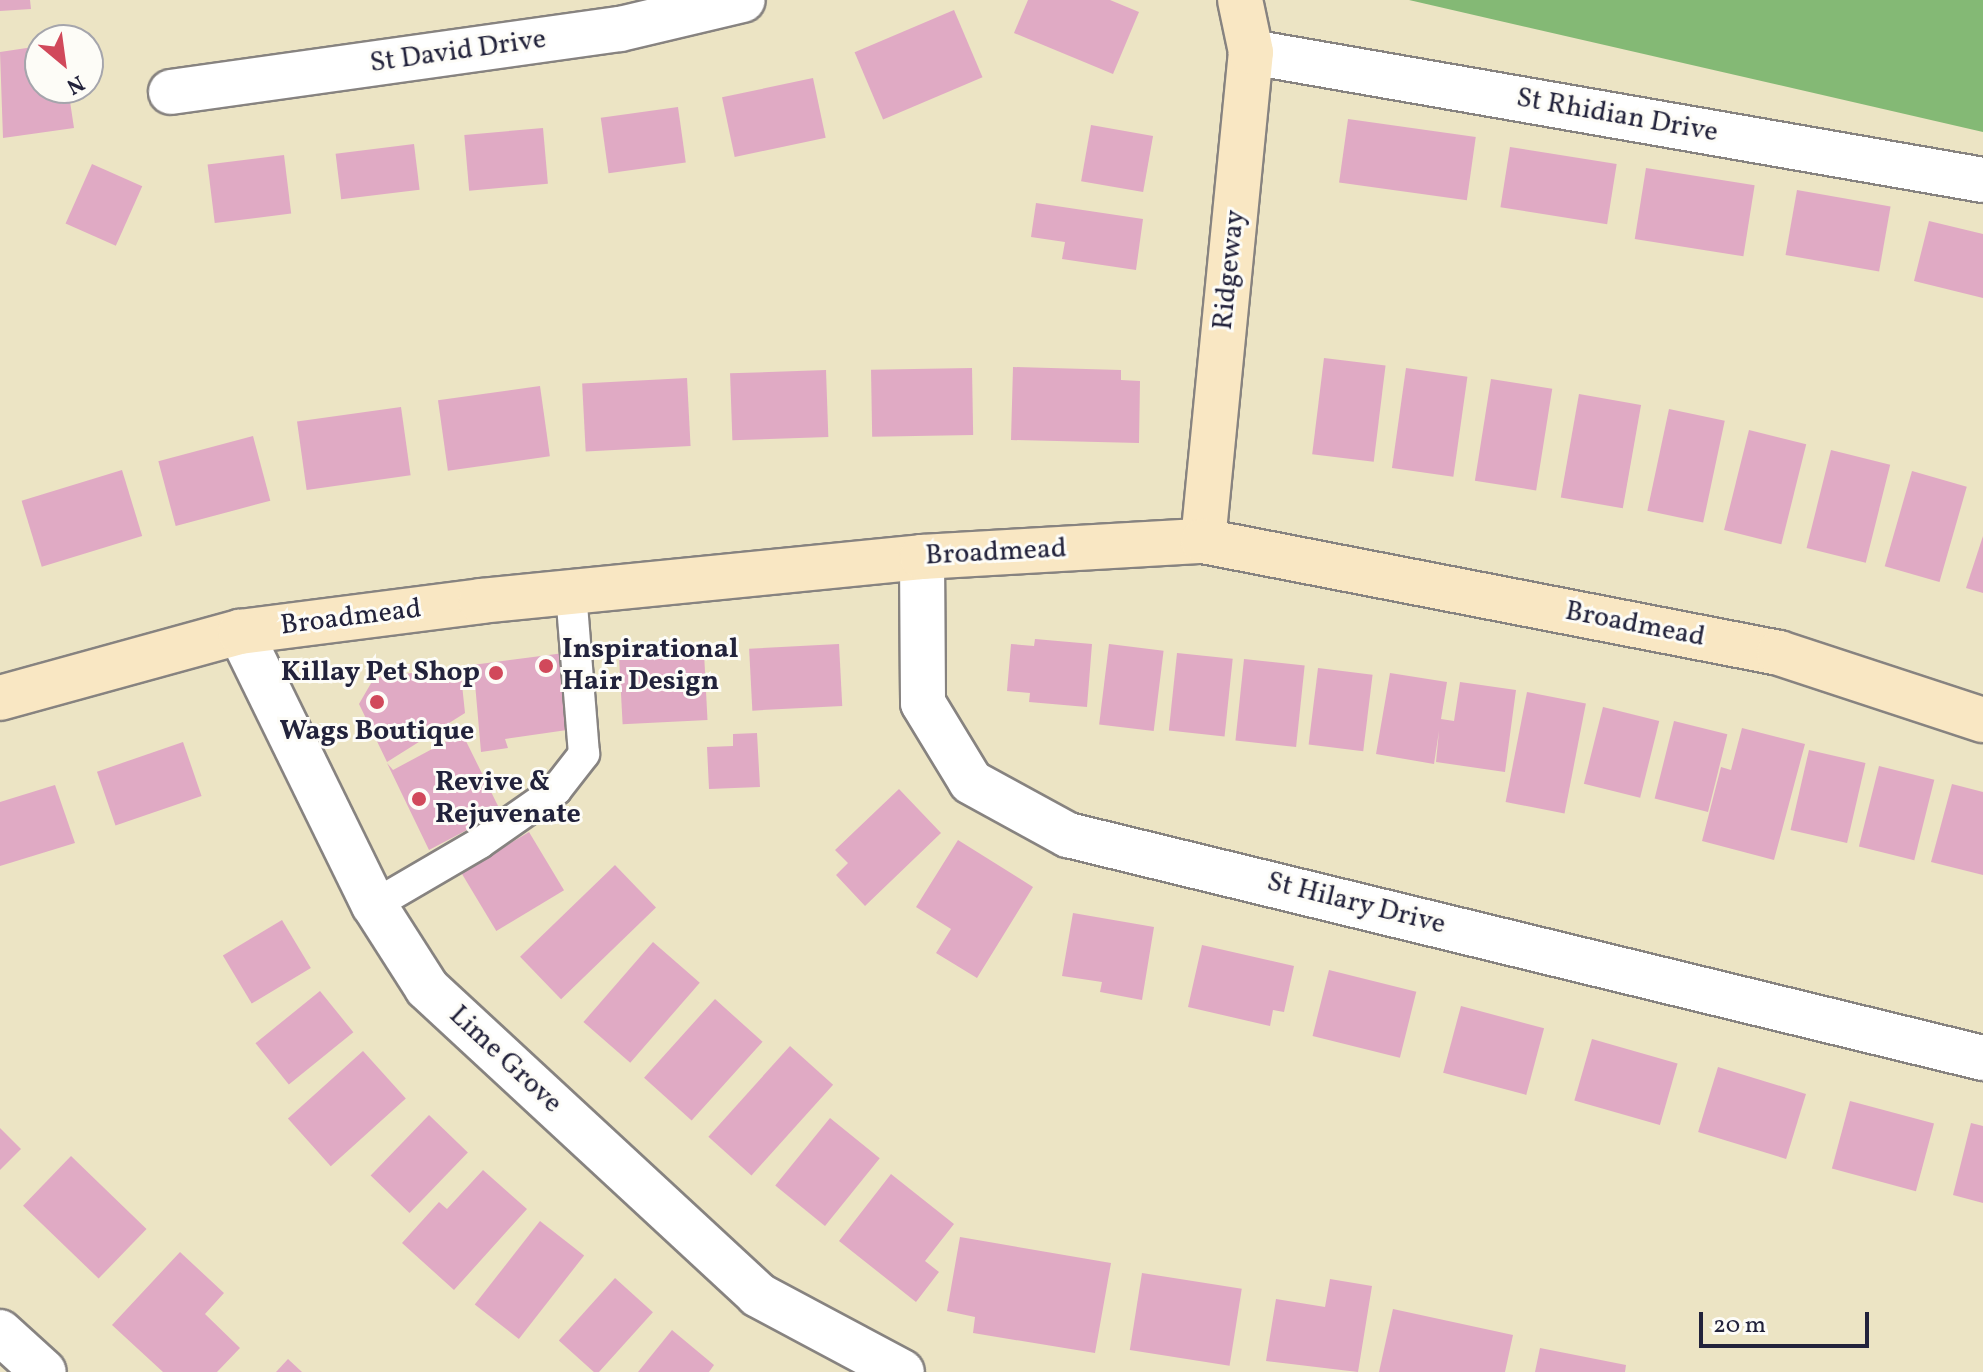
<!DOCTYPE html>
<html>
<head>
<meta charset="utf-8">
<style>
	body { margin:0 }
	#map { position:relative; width:1983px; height:1372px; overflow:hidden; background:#ece4c4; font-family:Vollkorn,serif }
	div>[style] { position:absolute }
	.forest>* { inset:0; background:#84b975 }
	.building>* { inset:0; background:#e0aac4; transform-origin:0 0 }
	.roads { filter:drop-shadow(2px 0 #878380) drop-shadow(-2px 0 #878380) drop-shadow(0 2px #878380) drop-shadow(0 -2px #878380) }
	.lane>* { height:30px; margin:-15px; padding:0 15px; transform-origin:15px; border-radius:15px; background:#fff }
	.street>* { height:44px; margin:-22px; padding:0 22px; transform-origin:22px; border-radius:22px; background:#fff }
	.secondary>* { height:44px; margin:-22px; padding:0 22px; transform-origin:22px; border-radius:22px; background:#f9e7c3 }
	.dots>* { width:22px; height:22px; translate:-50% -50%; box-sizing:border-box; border:4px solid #fdfcf7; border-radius:50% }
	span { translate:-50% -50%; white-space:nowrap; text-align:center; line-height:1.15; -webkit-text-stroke:6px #fdfcf7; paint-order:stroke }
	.street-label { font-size:28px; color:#22223b }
	.poi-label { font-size:28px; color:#22223b; font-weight:700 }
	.left { translate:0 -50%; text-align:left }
	.right { translate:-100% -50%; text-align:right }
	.north { position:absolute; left:24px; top:24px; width:80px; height:80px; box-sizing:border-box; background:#fdfcf7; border:2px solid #a5a5ac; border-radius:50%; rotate:151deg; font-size:22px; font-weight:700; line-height:32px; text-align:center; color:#22223b }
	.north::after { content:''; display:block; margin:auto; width:28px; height:36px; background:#d1495b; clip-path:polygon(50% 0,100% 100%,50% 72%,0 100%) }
	.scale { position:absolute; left:1699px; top:1312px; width:170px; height:36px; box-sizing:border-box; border:4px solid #22223b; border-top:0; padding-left:10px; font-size:24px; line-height:28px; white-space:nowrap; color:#22223b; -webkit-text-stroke:6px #fdfcf7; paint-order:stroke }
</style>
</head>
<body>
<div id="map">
	<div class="forest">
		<i style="clip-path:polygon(1409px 0,1983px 0,1983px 132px)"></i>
	</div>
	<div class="building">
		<i style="clip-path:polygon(0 0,30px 0,31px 9px,0 11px)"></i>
		<i style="clip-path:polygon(1028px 0,1110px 0,1139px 12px,1113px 74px,1014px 33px)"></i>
		<i style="left:954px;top:10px;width:73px;height:108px;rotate:67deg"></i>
		<i style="clip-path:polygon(40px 46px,40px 88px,68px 88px,74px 128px,3px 138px,0 52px)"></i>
		<i style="left:813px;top:78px;width:61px;height:93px;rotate:78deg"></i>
		<i style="left:678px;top:107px;width:56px;height:78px;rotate:82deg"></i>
		<i style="left:1348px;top:119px;width:129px;height:64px;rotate:8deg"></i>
		<i style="left:1091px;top:125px;width:63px;height:57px;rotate:10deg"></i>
		<i style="left:543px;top:128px;width:56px;height:79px;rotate:85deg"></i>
		<i style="left:414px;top:144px;width:46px;height:79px;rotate:83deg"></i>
		<i style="left:1510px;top:147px;width:108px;height:61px;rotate:9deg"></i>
		<i style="left:284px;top:155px;width:59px;height:77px;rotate:83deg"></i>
		<i style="left:92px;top:164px;width:55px;height:65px;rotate:24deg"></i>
		<i style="left:1646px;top:168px;width:110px;height:72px;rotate:9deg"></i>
		<i style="left:1797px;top:190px;width:95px;height:66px;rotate:10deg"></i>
		<i style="clip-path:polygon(1036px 203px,1143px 219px,1136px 270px,1062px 259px,1065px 242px,1031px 237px)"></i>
		<i style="clip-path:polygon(1929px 221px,1983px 234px,1983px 298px,1914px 281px)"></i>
		<i style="left:1324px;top:358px;width:62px;height:97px;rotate:7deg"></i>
		<i style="clip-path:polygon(1013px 367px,1121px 370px,1121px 380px,1140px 381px,1139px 443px,1011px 440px)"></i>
		<i style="left:972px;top:368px;width:67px;height:101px;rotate:89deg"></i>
		<i style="left:1406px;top:368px;width:62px;height:101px;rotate:8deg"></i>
		<i style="left:826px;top:370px;width:67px;height:96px;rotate:88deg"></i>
		<i style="left:687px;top:378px;width:68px;height:105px;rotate:87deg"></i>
		<i style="left:1491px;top:379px;width:62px;height:103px;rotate:9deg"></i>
		<i style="left:540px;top:386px;width:71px;height:103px;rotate:82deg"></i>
		<i style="left:1579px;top:394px;width:63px;height:105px;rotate:10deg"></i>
		<i style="left:401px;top:407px;width:69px;height:105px;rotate:82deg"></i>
		<i style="left:1669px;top:409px;width:57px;height:104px;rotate:12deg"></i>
		<i style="left:1749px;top:430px;width:59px;height:103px;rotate:14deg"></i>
		<i style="left:253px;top:436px;width:67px;height:98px;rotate:75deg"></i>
		<i style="left:1831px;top:450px;width:61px;height:101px;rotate:14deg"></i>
		<i style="left:122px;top:470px;width:69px;height:105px;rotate:73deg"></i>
		<i style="left:1912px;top:471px;width:57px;height:99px;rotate:16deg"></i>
		<i style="clip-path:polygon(1983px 536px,1983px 593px,1966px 588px)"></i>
		<i style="clip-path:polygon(1035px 639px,1092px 644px,1087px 707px,1029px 702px,1030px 693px,1007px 691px,1011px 644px,1034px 646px)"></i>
		<i style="left:839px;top:644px;width:62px;height:90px;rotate:87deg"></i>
		<i style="left:1109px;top:644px;width:55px;height:81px;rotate:7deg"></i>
		<i style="clip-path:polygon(564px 653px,574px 729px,505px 739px,508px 748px,481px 752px,474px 672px,461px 675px,465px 713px,387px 762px,359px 704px,374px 678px)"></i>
		<i style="left:704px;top:653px;width:67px;height:85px;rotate:87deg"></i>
		<i style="left:1177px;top:653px;width:56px;height:78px;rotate:6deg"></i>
		<i style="left:1244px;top:659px;width:61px;height:82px;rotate:6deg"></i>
		<i style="left:1318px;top:668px;width:55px;height:77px;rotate:7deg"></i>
		<i style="clip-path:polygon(1390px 673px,1447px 682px,1441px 719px,1454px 721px,1460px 682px,1516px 690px,1505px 772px,1436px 762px,1439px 731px,1434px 764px,1376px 754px)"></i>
		<i style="left:1527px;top:692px;width:60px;height:112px;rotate:11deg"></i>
		<i style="left:1603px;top:707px;width:58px;height:79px;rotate:14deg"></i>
		<i style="left:1674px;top:721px;width:55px;height:80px;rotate:14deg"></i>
		<i style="clip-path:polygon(1742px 728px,1805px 744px,1774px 860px,1702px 841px,1721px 767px,1731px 770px)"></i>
		<i style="clip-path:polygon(462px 733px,501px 812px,429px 850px,387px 763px,393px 770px)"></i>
		<i style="clip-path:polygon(757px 733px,760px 787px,709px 789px,707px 747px,733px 746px,733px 734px)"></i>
		<i style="left:183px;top:742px;width:57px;height:91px;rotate:71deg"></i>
		<i style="left:1809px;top:750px;width:58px;height:82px;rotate:13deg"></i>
		<i style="left:1879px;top:766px;width:57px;height:83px;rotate:14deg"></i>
		<i style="clip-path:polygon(1952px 784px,1983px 792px,1983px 875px,1931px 862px)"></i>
		<i style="clip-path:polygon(55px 785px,75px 843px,0 866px,0 802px)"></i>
		<i style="clip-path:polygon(899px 789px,941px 833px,865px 906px,836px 875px,848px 863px,835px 850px)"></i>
		<i style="left:529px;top:832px;width:68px;height:79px;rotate:59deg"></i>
		<i style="clip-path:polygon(958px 840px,1033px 887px,977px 978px,936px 953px,951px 929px,916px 907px)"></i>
		<i style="left:615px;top:865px;width:59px;height:132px;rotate:46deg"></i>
		<i style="clip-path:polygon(1073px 913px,1154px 927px,1142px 1000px,1100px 992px,1102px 982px,1062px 976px)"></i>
		<i style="left:282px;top:920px;width:56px;height:69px;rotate:59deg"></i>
		<i style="left:653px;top:942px;width:62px;height:106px;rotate:41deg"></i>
		<i style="clip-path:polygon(1202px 945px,1294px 966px,1284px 1012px,1273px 1010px,1270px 1026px,1188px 1007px)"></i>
		<i style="left:1329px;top:970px;width:90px;height:68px;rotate:14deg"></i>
		<i style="left:320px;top:991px;width:53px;height:83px;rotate:51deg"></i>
		<i style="left:715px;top:999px;width:64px;height:106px;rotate:42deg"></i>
		<i style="left:1461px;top:1006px;width:86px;height:69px;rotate:15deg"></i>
		<i style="left:1592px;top:1039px;width:89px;height:64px;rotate:16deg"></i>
		<i style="left:790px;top:1046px;width:58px;height:122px;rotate:42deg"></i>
		<i style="left:363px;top:1051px;width:64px;height:101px;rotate:48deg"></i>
		<i style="left:1718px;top:1067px;width:92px;height:68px;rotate:17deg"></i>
		<i style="left:1850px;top:1101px;width:87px;height:70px;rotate:15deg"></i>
		<i style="left:429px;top:1115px;width:54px;height:84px;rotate:44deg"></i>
		<i style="left:830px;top:1118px;width:64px;height:87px;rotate:39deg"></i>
		<i style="clip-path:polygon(1971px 1123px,1983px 1126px,1983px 1203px,1953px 1195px)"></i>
		<i style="clip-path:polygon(0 1128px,21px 1149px,0 1170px)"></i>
		<i style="left:71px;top:1156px;width:105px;height:69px;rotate:44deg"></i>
		<i style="clip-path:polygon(483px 1170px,527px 1209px,454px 1290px,402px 1243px,439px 1202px,447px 1209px)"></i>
		<i style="clip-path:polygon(891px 1174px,954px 1224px,925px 1261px,939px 1272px,916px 1302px,839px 1241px)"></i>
		<i style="left:540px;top:1221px;width:56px;height:106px;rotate:38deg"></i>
		<i style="clip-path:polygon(960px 1237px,1111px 1263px,1095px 1353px,973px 1333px,975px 1317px,947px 1311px)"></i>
		<i style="clip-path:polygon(180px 1252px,224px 1293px,205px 1314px,240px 1348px,217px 1372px,163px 1372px,112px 1325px)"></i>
		<i style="left:1142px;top:1273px;width:101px;height:78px;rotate:9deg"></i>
		<i style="left:615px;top:1278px;width:51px;height:84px;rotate:42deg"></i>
		<i style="clip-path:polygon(1330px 1279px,1372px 1286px,1358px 1372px,1266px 1361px,1276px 1299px,1325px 1307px)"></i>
		<i style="clip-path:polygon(1393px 1309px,1513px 1335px,1505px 1372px,1379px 1372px)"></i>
		<i style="clip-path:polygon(672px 1330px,714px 1365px,709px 1372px,638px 1372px)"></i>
		<i style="clip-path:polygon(1540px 1348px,1626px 1365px,1625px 1372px,1535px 1372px)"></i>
		<i style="clip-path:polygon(288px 1359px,302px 1372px,276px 1372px)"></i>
	</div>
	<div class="roads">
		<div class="lane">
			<i style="left:374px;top:905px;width:123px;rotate:-30.3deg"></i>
			<i style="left:480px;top:843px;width:93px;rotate:-34.9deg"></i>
			<i style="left:556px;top:790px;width:46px;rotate:-52.1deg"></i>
			<i style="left:584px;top:754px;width:163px;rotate:-94.6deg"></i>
		</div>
		<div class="street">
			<i style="left:1251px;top:52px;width:743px;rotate:9.92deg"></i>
			<i style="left:171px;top:92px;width:453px;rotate:-8deg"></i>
			<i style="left:620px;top:29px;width:126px;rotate:-13.3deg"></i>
			<i style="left:922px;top:557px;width:146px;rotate:89.6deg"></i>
			<i style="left:923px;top:703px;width:92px;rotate:58.7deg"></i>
			<i style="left:971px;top:782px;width:111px;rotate:28.7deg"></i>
			<i style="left:1068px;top:835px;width:942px;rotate:13.7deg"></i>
			<i style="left:240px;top:632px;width:304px;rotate:63.9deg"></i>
			<i style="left:374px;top:905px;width:98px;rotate:57.4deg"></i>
			<i style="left:427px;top:988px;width:451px;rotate:42.8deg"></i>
			<i style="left:758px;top:1295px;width:163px;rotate:28.1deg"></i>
			<i style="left:0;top:1332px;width:59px;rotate:42.3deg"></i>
		</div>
		<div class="secondary">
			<i style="left:1203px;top:541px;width:491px;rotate:-84.4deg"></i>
			<i style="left:1251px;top:52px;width:53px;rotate:-101.9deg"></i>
			<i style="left:0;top:698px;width:249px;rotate:-15.4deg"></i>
			<i style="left:240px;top:632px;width:243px;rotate:-7.3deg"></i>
			<i style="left:481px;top:601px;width:443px;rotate:-5.7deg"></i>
			<i style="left:922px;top:557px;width:281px;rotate:-3.3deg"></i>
			<i style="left:1203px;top:541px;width:587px;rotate:11deg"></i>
			<i style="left:1779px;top:653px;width:215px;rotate:18.2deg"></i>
		</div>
	</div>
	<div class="dots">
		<i style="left:546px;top:666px;background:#d1495b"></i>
		<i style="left:496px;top:673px;background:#d1495b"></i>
		<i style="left:377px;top:702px;background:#d1495b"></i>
		<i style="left:419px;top:799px;background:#d1495b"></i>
	</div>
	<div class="street-label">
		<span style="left:458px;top:52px;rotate:-8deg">St David Drive</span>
		<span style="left:1617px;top:116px;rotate:10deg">St Rhidian Drive</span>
		<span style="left:1230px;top:270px;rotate:-84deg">Ridgeway</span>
		<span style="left:996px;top:553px;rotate:-3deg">Broadmead</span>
		<span style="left:351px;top:618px;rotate:-7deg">Broadmead</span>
		<span style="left:1635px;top:625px;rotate:11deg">Broadmead</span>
		<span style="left:1356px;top:904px;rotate:14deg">St Hilary Drive</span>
		<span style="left:505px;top:1060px;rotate:43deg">Lime Grove</span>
	</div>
	<div class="poi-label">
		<span class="left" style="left:562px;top:666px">Inspirational<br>Hair Design</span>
		<span class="right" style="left:480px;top:673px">Killay Pet Shop</span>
		<span style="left:377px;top:732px">Wags Boutique</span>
		<span class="left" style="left:435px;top:799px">Revive &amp;<br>Rejuvenate</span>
	</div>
	<div class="north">N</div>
	<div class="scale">20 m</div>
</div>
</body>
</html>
